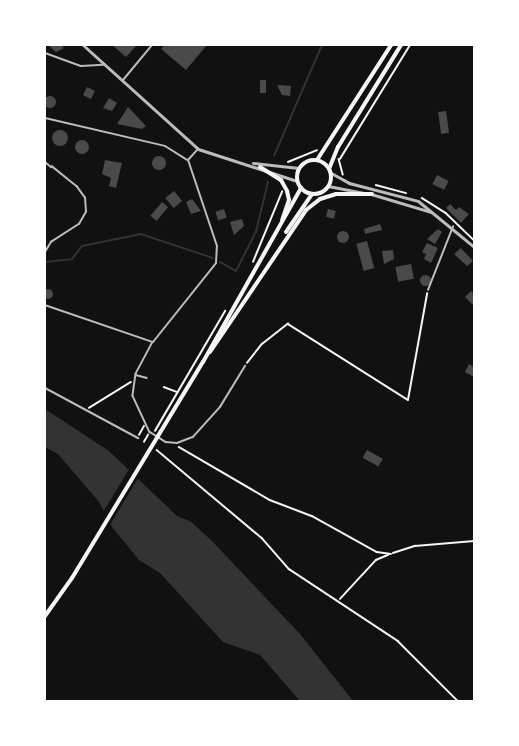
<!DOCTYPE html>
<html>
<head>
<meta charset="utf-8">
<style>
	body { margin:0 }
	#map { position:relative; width:519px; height:746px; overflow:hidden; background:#111; font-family:Montserrat,sans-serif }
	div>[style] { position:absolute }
	.water>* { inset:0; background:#333 }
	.pier>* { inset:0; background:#111 }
	.stream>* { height:1.5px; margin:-0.75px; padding:0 0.75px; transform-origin:0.75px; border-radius:0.75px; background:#333 }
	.building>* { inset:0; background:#4a4a4a; transform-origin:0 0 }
	.round { border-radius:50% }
	.path>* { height:1.5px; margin:-0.75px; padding:0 0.75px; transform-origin:0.75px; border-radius:0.75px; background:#f5f5f5 }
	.service>* { height:1.5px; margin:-0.75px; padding:0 0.75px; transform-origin:0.75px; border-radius:0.75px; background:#bcbcbc }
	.pedestrian>* { height:2px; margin:-1px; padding:0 1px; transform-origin:1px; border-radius:1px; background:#bcbcbc }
	.minor>* { height:2px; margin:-1px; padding:0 1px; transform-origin:1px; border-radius:1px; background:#bcbcbc }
	.tertiary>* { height:3px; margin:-1.5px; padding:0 1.5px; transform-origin:1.5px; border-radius:1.5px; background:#bcbcbc }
	.primary>* { height:4px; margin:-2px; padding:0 2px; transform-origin:2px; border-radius:2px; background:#f5f5f5 }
	.primary>.ring { margin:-2px; padding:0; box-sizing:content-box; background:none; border:4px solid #f5f5f5; border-radius:50% }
	span { translate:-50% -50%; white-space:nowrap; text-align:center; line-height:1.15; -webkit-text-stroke:6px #fff; paint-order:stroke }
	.frame { position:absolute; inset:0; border:46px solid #fff; pointer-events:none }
</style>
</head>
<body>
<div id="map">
	<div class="water">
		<i style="clip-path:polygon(45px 409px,109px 451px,177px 516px,190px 521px,211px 540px,300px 634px,353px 701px,300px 701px,260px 655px,223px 642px,160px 573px,139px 560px,112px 527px,99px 502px,58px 454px,45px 447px)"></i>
	</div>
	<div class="pier">
		<i style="clip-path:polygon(131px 466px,140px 475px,108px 528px,102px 514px)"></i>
	</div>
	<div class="stream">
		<i style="left:274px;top:156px;width:121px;rotate:-66.6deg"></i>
		<i style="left:45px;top:262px;width:27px;rotate:-6deg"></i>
		<i style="left:72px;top:259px;width:16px;rotate:-52deg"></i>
		<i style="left:82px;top:246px;width:60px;rotate:-11.5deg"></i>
		<i style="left:141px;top:234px;width:76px;rotate:18.4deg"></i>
		<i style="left:220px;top:262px;width:18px;rotate:29deg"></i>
		<i style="left:236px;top:271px;width:44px;rotate:-62.9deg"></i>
		<i style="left:256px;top:232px;width:51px;rotate:-76.5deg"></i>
	</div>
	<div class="building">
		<i style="clip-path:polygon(48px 45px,61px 45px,64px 48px,56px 52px)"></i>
		<i style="clip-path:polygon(112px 45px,137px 45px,126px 57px)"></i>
		<i style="clip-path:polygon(165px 45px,207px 45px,186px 70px,161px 49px)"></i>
		<i style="left:260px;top:80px;width:6px;height:13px"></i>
		<i style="clip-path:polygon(277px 85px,291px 86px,290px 96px,282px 95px)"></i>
		<i style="left:87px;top:87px;width:9px;height:9px;rotate:27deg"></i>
		<i class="round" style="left:44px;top:96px;width:12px;height:12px"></i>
		<i style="clip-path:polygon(109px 98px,117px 103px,112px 111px,103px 108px)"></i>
		<i style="clip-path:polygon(128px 107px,146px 126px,142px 129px,117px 124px)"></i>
		<i style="left:446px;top:111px;width:22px;height:8px;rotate:82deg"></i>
		<i class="round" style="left:52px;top:130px;width:16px;height:16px"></i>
		<i class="round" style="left:75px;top:140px;width:14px;height:14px"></i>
		<i class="round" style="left:152px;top:156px;width:14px;height:14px"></i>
		<i style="clip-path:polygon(105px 160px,122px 163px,116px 188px,109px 186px,111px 178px,102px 174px)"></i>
		<i style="left:437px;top:175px;width:13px;height:10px;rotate:27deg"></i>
		<i style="left:174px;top:191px;width:13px;height:11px;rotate:51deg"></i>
		<i style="clip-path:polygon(192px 199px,201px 211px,191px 214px,186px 202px)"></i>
		<i style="left:162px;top:202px;width:8px;height:18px;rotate:40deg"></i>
		<i style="clip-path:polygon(450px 204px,456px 210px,459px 207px,469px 214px,461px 223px,446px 208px)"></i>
		<i style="left:224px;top:209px;width:9px;height:9px;rotate:72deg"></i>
		<i style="left:328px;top:209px;width:8px;height:8px;rotate:14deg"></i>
		<i style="clip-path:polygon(242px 219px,244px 226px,234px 235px,230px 222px)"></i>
		<i style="clip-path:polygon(380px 224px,382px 230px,365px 234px,364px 229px)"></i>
		<i style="clip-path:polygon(438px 229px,442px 232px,435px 244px,427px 239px)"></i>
		<i class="round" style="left:337px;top:231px;width:12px;height:12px"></i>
		<i style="left:367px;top:241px;width:28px;height:11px;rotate:75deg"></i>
		<i style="clip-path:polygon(427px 243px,438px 248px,431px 263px,424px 259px,426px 254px,422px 252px)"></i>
		<i style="clip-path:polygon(461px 248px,473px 261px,467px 266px,454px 254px)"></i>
		<i style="clip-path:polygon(393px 250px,394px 259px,384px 264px,382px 251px)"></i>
		<i style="left:411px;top:264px;width:15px;height:16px;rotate:79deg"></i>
		<i class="round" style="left:419.5px;top:274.5px;width:11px;height:11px"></i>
		<i class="round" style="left:43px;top:289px;width:10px;height:10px"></i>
		<i style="clip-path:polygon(471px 291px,474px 294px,474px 306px,465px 297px)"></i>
		<i style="clip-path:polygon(469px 364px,474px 367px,474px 377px,465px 372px)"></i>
		<i style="left:367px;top:450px;width:18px;height:9px;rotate:29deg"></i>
	</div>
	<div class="path">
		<i style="left:339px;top:159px;width:16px;rotate:75deg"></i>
		<i style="left:340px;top:159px;width:134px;rotate:-58.4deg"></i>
		<i style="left:288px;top:162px;width:31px;rotate:-22deg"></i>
		<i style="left:376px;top:185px;width:31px;rotate:15deg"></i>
		<i style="left:422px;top:198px;width:28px;rotate:32deg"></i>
		<i style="left:446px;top:213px;width:39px;rotate:44deg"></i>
		<i style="left:253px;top:262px;width:76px;rotate:-67.5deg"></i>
		<i style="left:247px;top:363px;width:24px;rotate:-52deg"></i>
		<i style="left:262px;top:344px;width:33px;rotate:-38deg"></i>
		<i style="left:288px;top:324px;width:142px;rotate:32.3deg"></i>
		<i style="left:408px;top:400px;width:108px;rotate:-79.8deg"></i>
		<i style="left:164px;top:387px;width:14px;rotate:21deg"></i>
		<i style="left:89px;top:408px;width:49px;rotate:-31.8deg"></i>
		<i style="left:155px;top:431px;width:139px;rotate:-59.7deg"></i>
		<i style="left:139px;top:435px;width:10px;rotate:-61deg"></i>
		<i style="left:144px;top:442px;width:8px;rotate:-60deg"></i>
		<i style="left:179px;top:447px;width:105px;rotate:30.2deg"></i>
		<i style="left:270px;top:500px;width:45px;rotate:20.9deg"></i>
		<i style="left:312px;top:516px;width:74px;rotate:29deg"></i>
		<i style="left:377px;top:552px;width:14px;rotate:8deg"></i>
		<i style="left:157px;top:450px;width:137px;rotate:40deg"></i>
		<i style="left:262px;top:538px;width:41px;rotate:48.9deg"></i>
		<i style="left:289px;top:569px;width:131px;rotate:33.4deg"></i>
		<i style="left:398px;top:641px;width:85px;rotate:45deg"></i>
		<i style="left:393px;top:553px;width:23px;rotate:-18deg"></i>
		<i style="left:415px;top:546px;width:59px;rotate:-4.8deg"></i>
		<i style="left:340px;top:599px;width:53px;rotate:-47.3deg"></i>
		<i style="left:376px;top:560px;width:13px;rotate:-23deg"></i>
	</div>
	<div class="service">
		<i style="left:45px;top:252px;width:12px;rotate:-59deg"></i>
		<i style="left:51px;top:242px;width:33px;rotate:-33deg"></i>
		<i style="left:79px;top:224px;width:14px;rotate:-60deg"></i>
		<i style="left:86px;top:212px;width:14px;rotate:-94deg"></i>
		<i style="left:85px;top:198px;width:14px;rotate:-126deg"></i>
		<i style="left:77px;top:187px;width:32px;rotate:-141deg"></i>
		<i style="left:428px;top:290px;width:68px;rotate:-68.4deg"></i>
		<i style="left:45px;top:305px;width:114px;rotate:18.9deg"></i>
		<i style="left:153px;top:342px;width:36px;rotate:118deg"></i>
		<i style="left:136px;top:374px;width:22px;rotate:98deg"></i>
		<i style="left:133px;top:396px;width:40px;rotate:65deg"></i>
		<i style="left:150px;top:432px;width:19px;rotate:32deg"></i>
		<i style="left:166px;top:442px;width:11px;rotate:5deg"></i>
		<i style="left:177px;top:443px;width:17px;rotate:-21deg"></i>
		<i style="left:193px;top:437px;width:40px;rotate:-48deg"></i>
		<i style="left:220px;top:407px;width:48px;rotate:-58.6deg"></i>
		<i style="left:136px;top:375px;width:11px;rotate:15deg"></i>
	</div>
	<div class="pedestrian">
		<i style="left:45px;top:388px;width:106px;rotate:28.3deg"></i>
	</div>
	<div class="minor">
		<i style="left:45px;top:53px;width:38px;rotate:20deg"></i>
		<i style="left:81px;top:66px;width:22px;rotate:-3deg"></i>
		<i style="left:123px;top:80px;width:45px;rotate:-50.4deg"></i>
		<i style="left:45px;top:118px;width:123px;rotate:13.1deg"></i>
		<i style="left:165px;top:146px;width:26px;rotate:32deg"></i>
		<i style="left:188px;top:160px;width:15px;rotate:-48deg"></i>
		<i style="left:45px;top:162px;width:8px;rotate:40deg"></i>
		<i style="left:153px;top:342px;width:101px;rotate:-51.4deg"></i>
		<i style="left:216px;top:263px;width:17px;rotate:-87deg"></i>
		<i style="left:217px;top:246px;width:91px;rotate:-108.6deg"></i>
	</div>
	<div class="tertiary">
		<i style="left:83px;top:45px;width:155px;rotate:42.1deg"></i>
		<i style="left:198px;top:149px;width:104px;rotate:17.9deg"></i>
		<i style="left:253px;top:163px;width:46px;rotate:6.2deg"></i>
		<i style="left:331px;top:173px;width:21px;rotate:29deg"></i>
		<i style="left:349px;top:183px;width:71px;rotate:14.6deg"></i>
		<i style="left:418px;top:201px;width:72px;rotate:39.4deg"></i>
		<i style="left:328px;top:186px;width:38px;rotate:11deg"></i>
		<i style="left:371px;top:194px;width:63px;rotate:16.7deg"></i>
	</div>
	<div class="primary">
		<i class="ring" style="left:297px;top:160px;width:30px;height:30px"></i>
		<i style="left:317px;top:160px;width:137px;rotate:-57.2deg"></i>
		<i style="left:260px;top:167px;width:25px;rotate:32deg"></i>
		<i style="left:281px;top:180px;width:13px;rotate:61deg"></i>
		<i style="left:287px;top:191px;width:9px;rotate:77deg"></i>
		<i style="left:289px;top:200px;width:21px;rotate:109deg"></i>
		<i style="left:329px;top:169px;width:24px;rotate:-68deg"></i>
		<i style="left:338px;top:147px;width:120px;rotate:-58.3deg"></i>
		<i style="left:286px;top:232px;width:46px;rotate:-55.6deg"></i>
		<i style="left:210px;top:352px;width:171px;rotate:-55.9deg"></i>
		<i style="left:306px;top:210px;width:18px;rotate:-38deg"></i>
		<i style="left:320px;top:199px;width:17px;rotate:-17deg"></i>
		<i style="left:336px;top:194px;width:36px"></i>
		<i style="left:45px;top:616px;width:47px;rotate:-54.6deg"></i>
		<i style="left:72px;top:578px;width:253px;rotate:-58.8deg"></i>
		<i style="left:203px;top:362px;width:200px;rotate:-60.6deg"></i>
	</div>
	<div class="frame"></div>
</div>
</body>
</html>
